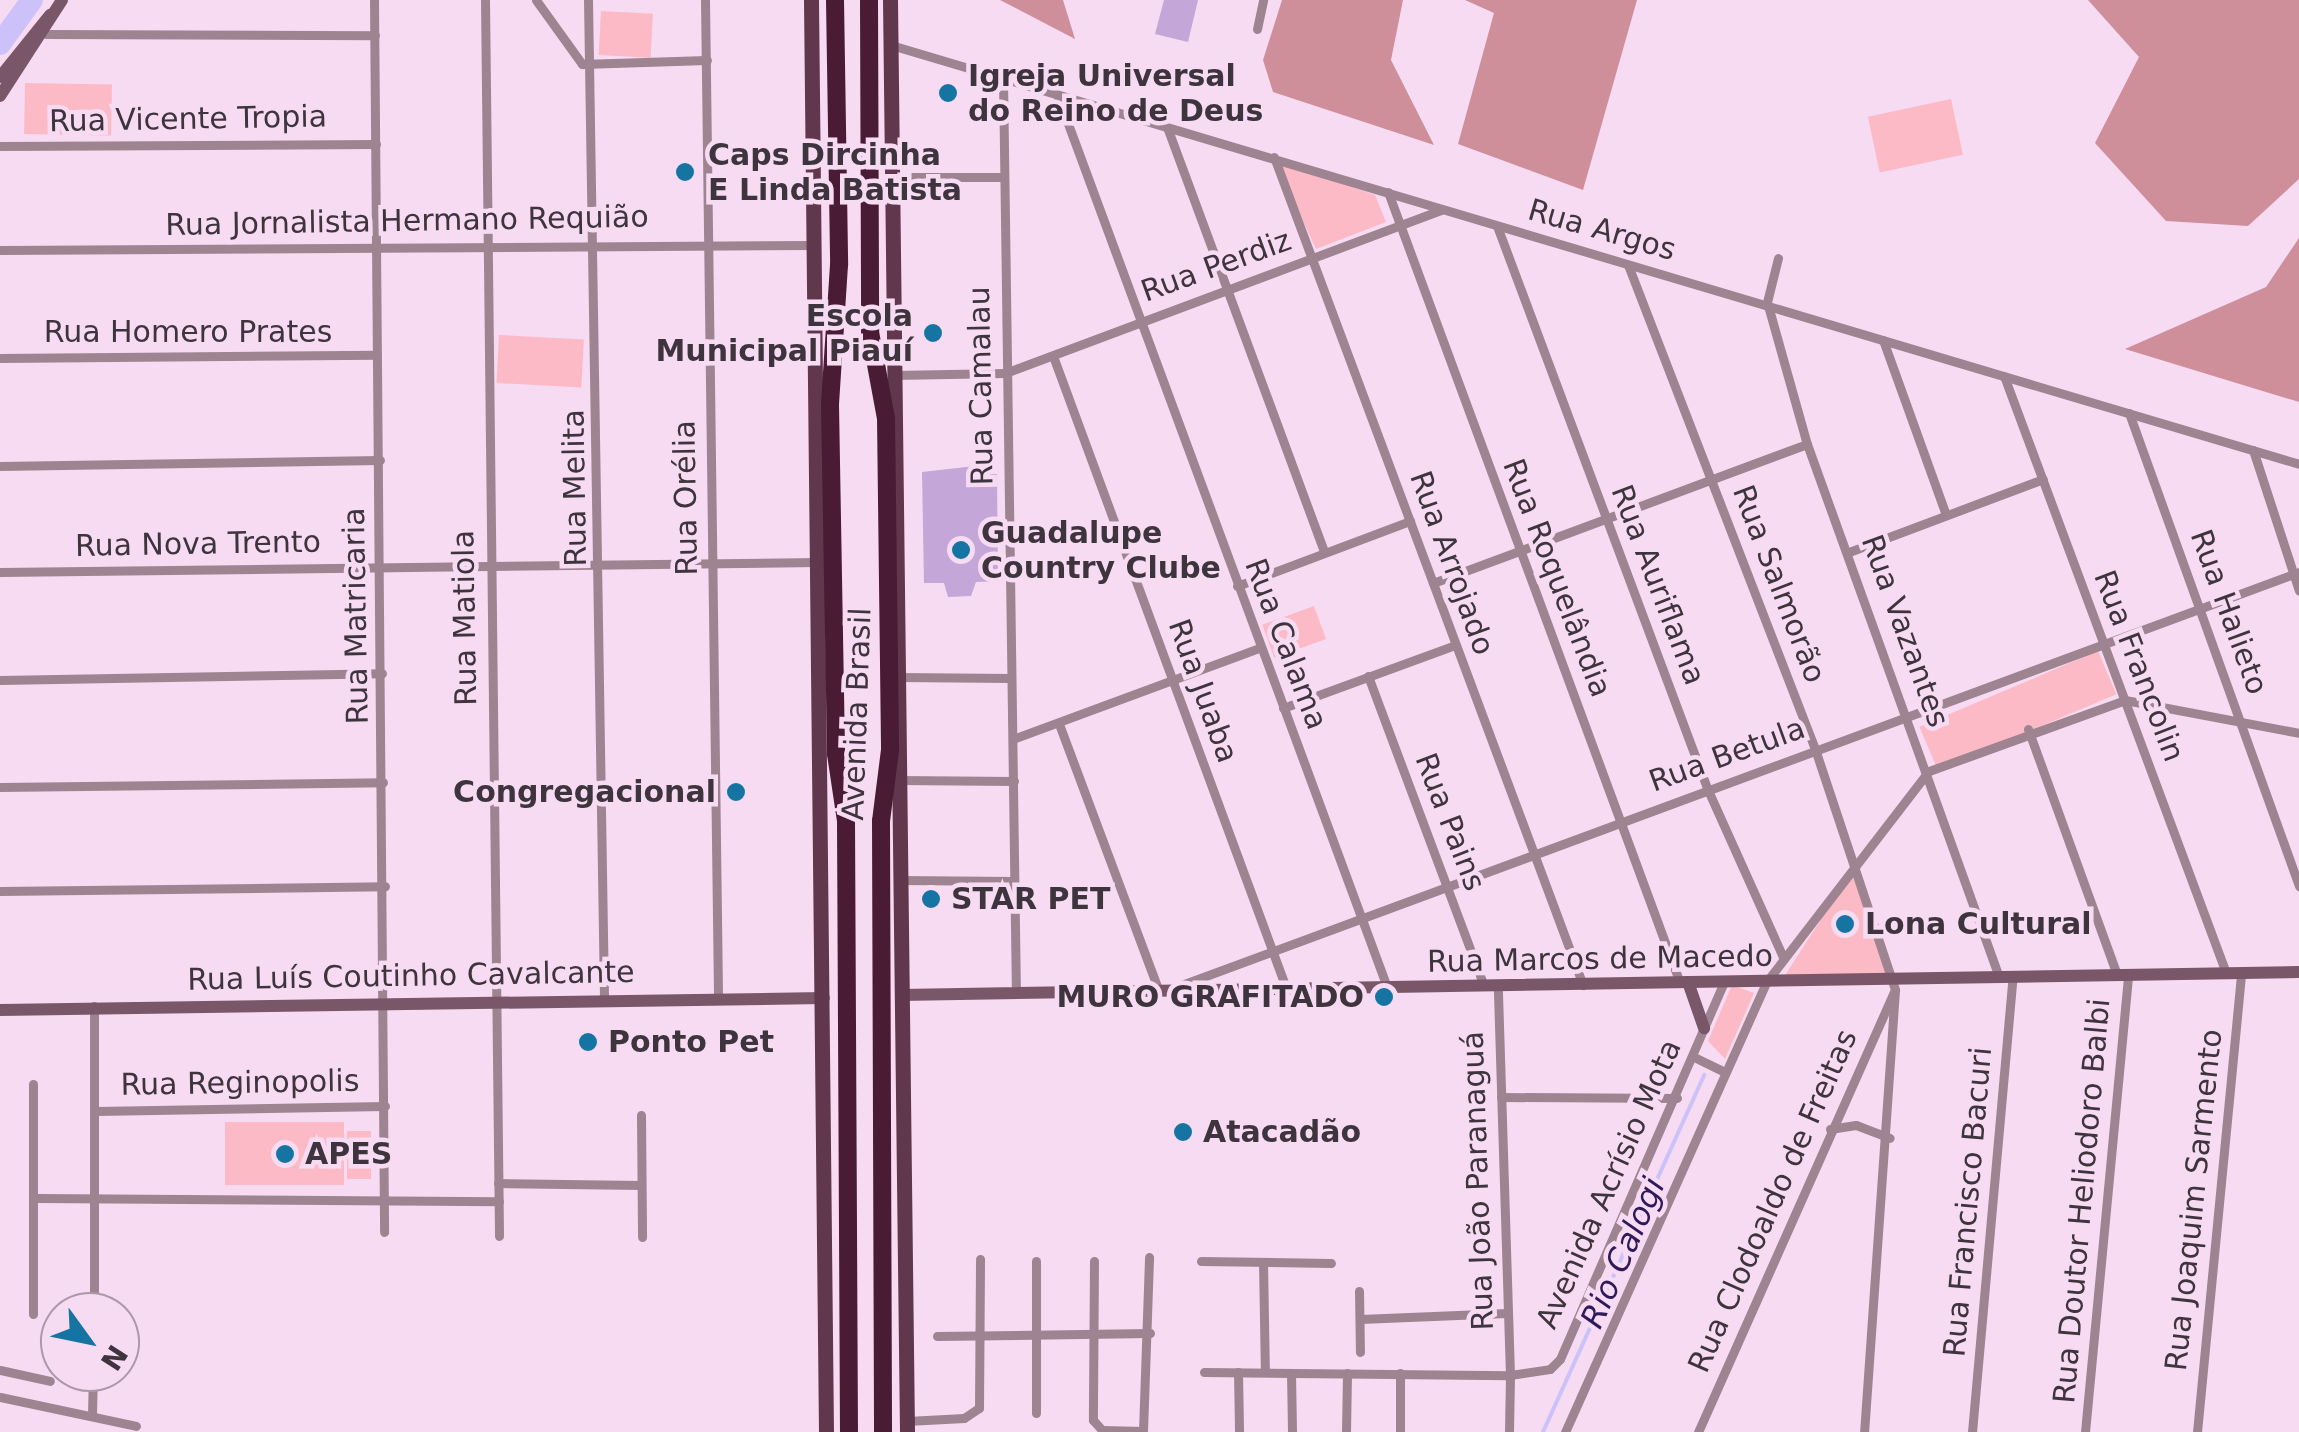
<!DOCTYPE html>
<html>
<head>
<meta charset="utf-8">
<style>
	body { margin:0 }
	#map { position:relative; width:2299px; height:1432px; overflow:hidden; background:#f7dbf3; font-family:"DejaVu Sans",sans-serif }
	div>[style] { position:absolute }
	.green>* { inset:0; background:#fbbac5; transform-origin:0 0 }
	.forest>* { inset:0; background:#ce8f9a }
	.stream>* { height:4px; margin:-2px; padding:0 2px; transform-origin:2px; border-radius:2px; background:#ccc2f9 }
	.river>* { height:22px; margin:-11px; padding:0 11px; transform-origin:11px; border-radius:11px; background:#ccc2f9 }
	.building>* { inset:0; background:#c4a6d8 }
	.street>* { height:9px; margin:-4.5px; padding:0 4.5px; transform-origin:4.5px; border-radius:4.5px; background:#9e8490 }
	.secondary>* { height:12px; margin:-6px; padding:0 6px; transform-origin:6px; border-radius:6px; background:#7a5768 }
	.primary>* { height:15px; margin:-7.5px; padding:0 7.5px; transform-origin:7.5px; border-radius:7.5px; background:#60374c }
	.highway>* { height:18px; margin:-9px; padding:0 9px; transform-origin:9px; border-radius:9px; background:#491b34 }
	.dots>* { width:28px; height:28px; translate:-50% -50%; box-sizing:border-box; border:5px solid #f7dbf3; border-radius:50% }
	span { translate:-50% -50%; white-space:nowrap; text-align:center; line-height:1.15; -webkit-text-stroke:9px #f7dbf3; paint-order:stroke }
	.poi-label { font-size:30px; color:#3e343d; font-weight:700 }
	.left { translate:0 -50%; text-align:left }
	.right { translate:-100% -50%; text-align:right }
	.street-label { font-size:30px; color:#3e343d }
	.water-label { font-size:32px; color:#2e1a59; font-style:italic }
	.north { position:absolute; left:40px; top:1292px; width:100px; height:100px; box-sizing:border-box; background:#f7dbf3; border:2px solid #ad98aa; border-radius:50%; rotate:123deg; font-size:28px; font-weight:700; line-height:40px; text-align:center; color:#3e343d }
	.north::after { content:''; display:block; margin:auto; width:35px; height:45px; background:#1574a2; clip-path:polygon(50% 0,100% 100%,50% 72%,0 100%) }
</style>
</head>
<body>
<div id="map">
	<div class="green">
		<i style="left:601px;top:11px;width:52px;height:44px;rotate:3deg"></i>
		<i style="left:25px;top:83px;width:87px;height:51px;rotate:1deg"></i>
		<i style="left:1951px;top:99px;width:57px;height:85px;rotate:78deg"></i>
		<i style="clip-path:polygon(1276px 162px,1375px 195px,1386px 222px,1316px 249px)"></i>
		<i style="left:499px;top:335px;width:85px;height:48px;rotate:3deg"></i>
		<i style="left:1314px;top:606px;width:35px;height:55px;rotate:70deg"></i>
		<i style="left:2098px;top:651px;width:47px;height:194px;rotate:67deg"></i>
		<i style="clip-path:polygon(1854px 868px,1891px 980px,1782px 980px)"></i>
		<i style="clip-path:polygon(1732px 985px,1754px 993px,1725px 1059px,1708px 1041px)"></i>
		<i style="left:344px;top:1122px;width:63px;height:119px;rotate:90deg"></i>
		<i style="left:347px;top:1131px;width:24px;height:48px"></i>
	</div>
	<div class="forest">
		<i style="clip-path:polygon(1000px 0,1063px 0,1075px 39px)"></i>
		<i style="clip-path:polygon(1282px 0,1403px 0,1391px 60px,1434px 145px,1273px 92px,1263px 60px)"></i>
		<i style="clip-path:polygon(1465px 0,1637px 0,1583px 190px,1458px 144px,1494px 13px)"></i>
		<i style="clip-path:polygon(2088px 0,2299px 0,2299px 179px,2248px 226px,2166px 221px,2095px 143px,2139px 57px)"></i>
		<i style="clip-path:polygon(2299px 238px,2299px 402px,2125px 349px,2266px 287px)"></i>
	</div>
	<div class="stream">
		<i style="left:1543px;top:1432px;width:392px;rotate:-65.7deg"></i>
	</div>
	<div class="river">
		<i style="left:0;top:44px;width:54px;rotate:-54deg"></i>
	</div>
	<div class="building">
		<i style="clip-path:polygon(1164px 0,1198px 0,1188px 42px,1155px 34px)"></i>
		<i style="clip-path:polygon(975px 466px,976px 474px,997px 474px,998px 581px,976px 582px,971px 596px,948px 597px,944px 583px,924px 583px,922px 472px)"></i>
	</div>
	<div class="street">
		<i style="left:374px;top:0;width:1232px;rotate:89.53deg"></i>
		<i style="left:485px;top:0;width:1236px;rotate:89.35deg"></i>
		<i style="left:536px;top:0;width:79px;rotate:54.3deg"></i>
		<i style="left:582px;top:64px;width:125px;rotate:-1.8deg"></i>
		<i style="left:588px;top:0;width:998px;rotate:89.08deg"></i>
		<i style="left:705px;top:0;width:996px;rotate:89.25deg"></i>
		<i style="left:1257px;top:29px;width:30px;rotate:-78deg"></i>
		<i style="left:46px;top:34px;width:329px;rotate:0.2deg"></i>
		<i style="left:891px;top:45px;width:1469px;rotate:16.57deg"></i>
		<i style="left:1003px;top:78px;width:915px;rotate:89.19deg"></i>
		<i style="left:1057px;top:94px;width:952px;rotate:69.72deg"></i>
		<i style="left:1167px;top:127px;width:452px;rotate:69.7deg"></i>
		<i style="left:0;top:146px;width:376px;rotate:-0.3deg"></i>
		<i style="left:1274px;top:157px;width:884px;rotate:69.54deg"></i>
		<i style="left:892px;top:177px;width:112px"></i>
		<i style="left:1388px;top:192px;width:843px;rotate:69.74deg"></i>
		<i style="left:1497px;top:226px;width:600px;rotate:69.51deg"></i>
		<i style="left:1707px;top:788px;width:185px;rotate:65.8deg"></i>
		<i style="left:0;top:250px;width:814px;rotate:-0.35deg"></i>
		<i style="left:1778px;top:258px;width:45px;rotate:104deg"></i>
		<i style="left:1767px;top:302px;width:148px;rotate:74.3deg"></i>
		<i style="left:1807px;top:444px;width:567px;rotate:70.19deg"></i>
		<i style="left:1628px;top:265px;width:519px;rotate:68.88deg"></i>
		<i style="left:1815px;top:749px;width:254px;rotate:71.6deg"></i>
		<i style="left:1895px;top:990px;width:443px;rotate:94deg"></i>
		<i style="left:1883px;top:340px;width:186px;rotate:70.2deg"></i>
		<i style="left:1053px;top:356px;width:674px;rotate:69.76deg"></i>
		<i style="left:0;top:358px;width:377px;rotate:-0.5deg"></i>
		<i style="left:894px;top:375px;width:111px;rotate:-1deg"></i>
		<i style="left:1005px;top:373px;width:466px;rotate:-20.5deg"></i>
		<i style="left:2004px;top:376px;width:637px;rotate:69.6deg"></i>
		<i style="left:2129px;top:413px;width:503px;rotate:70.23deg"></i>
		<i style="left:2253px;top:450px;width:148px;rotate:71.9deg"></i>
		<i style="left:0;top:466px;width:380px;rotate:-0.9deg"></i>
		<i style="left:1849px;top:552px;width:207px;rotate:-20.6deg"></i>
		<i style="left:0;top:572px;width:817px;rotate:-0.7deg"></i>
		<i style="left:1433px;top:583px;width:399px;rotate:-20.4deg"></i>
		<i style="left:1237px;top:586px;width:185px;rotate:-20.6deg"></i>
		<i style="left:1368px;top:676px;width:331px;rotate:69.5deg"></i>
		<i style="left:898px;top:677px;width:112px;rotate:0.5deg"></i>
		<i style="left:0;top:680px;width:382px;rotate:-1deg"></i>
		<i style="left:1283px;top:708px;width:183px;rotate:-20.1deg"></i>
		<i style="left:1059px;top:724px;width:283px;rotate:69.5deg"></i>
		<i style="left:2028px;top:729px;width:262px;rotate:70.1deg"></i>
		<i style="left:1013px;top:739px;width:262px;rotate:-20.3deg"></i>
		<i style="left:899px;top:780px;width:115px;rotate:0.5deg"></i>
		<i style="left:0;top:787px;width:383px;rotate:-0.7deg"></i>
		<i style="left:900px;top:880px;width:113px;rotate:0.5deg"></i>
		<i style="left:0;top:891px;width:385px;rotate:-0.7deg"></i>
		<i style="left:1176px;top:987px;width:1197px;rotate:-20.28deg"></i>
		<i style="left:1694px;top:1057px;width:30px;rotate:26deg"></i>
		<i style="left:33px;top:1084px;width:230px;rotate:90deg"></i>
		<i style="left:1501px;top:1097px;width:176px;rotate:0.3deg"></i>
		<i style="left:96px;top:1111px;width:289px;rotate:-1deg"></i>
		<i style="left:641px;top:1115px;width:122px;rotate:89.5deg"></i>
		<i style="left:1830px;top:1129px;width:26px;rotate:-9deg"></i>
		<i style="left:1856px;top:1125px;width:36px;rotate:21deg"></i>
		<i style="left:498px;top:1183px;width:143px;rotate:0.8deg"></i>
		<i style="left:37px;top:1198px;width:462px;rotate:0.4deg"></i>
		<i style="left:1036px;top:1261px;width:152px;rotate:90deg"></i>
		<i style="left:1094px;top:1261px;width:159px;rotate:90.4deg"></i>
		<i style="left:1093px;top:1420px;width:13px;rotate:48deg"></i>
		<i style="left:1102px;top:1430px;width:41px;rotate:1.4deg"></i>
		<i style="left:1143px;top:1431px;width:174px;rotate:-88deg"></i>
		<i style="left:1201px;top:1261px;width:130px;rotate:0.9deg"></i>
		<i style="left:1263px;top:1262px;width:110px;rotate:89deg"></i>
		<i style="left:1359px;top:1291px;width:61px;rotate:89.1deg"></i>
		<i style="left:94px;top:1312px;width:306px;rotate:-90deg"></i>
		<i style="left:1360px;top:1319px;width:147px;rotate:-2.3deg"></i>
		<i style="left:937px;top:1336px;width:213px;rotate:-0.8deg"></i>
		<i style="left:0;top:1370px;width:51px;rotate:12.4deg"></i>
		<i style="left:1204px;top:1372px;width:306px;rotate:0.6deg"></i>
		<i style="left:1510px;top:1375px;width:390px;rotate:-91.8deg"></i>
		<i style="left:1238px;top:1372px;width:60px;rotate:89deg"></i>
		<i style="left:1291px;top:1373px;width:59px;rotate:89deg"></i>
		<i style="left:1400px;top:1373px;width:59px;rotate:90deg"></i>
		<i style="left:0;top:1397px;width:139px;rotate:12deg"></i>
		<i style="left:92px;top:1415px;width:43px;rotate:-88.7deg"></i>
		<i style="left:907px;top:1421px;width:57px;rotate:-3deg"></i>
		<i style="left:964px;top:1418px;width:18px;rotate:-34deg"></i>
		<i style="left:979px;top:1408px;width:149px;rotate:-89.6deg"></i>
		<i style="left:1346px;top:1432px;width:59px;rotate:-89deg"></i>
		<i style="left:1509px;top:1432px;width:57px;rotate:-89deg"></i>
		<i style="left:1510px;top:1375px;width:40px;rotate:-8.5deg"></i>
		<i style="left:1550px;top:1369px;width:14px;rotate:-45deg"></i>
		<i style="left:1560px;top:1359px;width:412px;rotate:-66.5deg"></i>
		<i style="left:1565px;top:1432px;width:494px;rotate:-65.9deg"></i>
		<i style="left:1767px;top:981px;width:265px;rotate:-52.4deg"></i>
		<i style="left:1929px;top:771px;width:208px;rotate:-19.9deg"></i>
		<i style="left:2125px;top:700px;width:177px;rotate:10.7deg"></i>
		<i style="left:1698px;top:1432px;width:482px;rotate:-66deg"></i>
		<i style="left:1972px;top:1432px;width:457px;rotate:-84.9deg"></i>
		<i style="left:2085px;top:1432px;width:459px;rotate:-84.6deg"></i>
		<i style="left:2197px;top:1432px;width:461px;rotate:-84.5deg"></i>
	</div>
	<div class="secondary">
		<i style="left:0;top:77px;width:80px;rotate:-51.1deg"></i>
		<i style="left:0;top:96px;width:114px;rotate:-57.1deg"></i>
		<i style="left:1688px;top:982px;width:49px;rotate:70.8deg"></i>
		<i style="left:901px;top:995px;width:1398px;rotate:-0.94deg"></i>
		<i style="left:0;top:1010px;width:824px;rotate:-0.83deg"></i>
	</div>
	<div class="primary">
		<i style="left:811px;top:0;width:1432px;rotate:89.4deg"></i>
		<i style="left:890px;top:0;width:1432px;rotate:89.32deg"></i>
	</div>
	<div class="highway">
		<i style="left:835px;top:0;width:265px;rotate:89.1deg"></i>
		<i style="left:839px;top:265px;width:140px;rotate:93.7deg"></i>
		<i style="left:830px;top:405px;width:349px;rotate:89deg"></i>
		<i style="left:836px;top:754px;width:68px;rotate:81.5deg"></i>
		<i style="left:846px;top:821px;width:611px;rotate:89.72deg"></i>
		<i style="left:869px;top:0;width:332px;rotate:89.8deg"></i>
		<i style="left:870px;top:332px;width:87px;rotate:79.5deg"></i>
		<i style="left:886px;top:418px;width:332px;rotate:89.3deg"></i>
		<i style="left:890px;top:750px;width:72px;rotate:97.2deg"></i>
		<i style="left:881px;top:821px;width:611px;rotate:89.81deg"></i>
	</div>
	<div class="dots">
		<i style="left:948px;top:93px;background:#1574a2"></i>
		<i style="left:685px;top:172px;background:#1574a2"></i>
		<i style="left:933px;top:333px;background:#1574a2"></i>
		<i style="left:961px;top:550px;background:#1574a2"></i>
		<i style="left:736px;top:792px;background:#1574a2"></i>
		<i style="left:931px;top:899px;background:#1574a2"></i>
		<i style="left:1845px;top:924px;background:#1574a2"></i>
		<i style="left:1384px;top:997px;background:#1574a2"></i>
		<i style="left:588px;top:1042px;background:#1574a2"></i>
		<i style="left:1183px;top:1132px;background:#1574a2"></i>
		<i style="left:285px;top:1154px;background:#1574a2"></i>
	</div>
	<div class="poi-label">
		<span class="left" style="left:968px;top:93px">Igreja Universal<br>do Reino de Deus</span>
		<span class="left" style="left:708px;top:172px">Caps Dircinha<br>E Linda Batista</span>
		<span class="right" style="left:913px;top:333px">Escola<br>Municipal Piauí</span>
		<span class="left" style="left:981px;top:550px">Guadalupe<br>Country Clube</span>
		<span class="right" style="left:716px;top:792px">Congregacional</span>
		<span class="left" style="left:951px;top:899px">STAR PET</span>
		<span class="left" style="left:1865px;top:924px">Lona Cultural</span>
		<span class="right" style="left:1364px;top:997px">MURO GRAFITADO</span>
		<span class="left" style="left:608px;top:1042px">Ponto Pet</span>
		<span class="left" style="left:1203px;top:1132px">Atacadão</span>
		<span class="left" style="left:305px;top:1154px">APES</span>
	</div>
	<div class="street-label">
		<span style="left:188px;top:119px;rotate:-1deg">Rua Vicente Tropia</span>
		<span style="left:407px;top:221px;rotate:-1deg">Rua Jornalista Hermano Requião</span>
		<span style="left:1602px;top:230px;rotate:16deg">Rua Argos</span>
		<span style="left:1216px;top:266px;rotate:-20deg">Rua Perdiz</span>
		<span style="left:188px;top:332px">Rua Homero Prates</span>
		<span style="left:981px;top:386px;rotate:-91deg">Rua Camalau</span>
		<span style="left:575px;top:488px;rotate:-91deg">Rua Melita</span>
		<span style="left:686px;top:498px;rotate:-91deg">Rua Orélia</span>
		<span style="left:198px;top:544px;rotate:-1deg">Rua Nova Trento</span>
		<span style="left:1452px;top:563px;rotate:70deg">Rua Arrojado</span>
		<span style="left:1557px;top:578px;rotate:69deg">Rua Roquelândia</span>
		<span style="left:1779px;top:584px;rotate:69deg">Rua Salmorão</span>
		<span style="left:1658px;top:585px;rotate:69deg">Rua Auriflama</span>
		<span style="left:2229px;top:612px;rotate:70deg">Rua Halieto</span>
		<span style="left:356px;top:616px;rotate:-91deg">Rua Matricaria</span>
		<span style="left:465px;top:618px;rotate:-91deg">Rua Matiola</span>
		<span style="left:1905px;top:631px;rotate:70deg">Rua Vazantes</span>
		<span style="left:1286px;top:644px;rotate:69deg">Rua Calama</span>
		<span style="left:2139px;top:666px;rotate:69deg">Rua Francolin</span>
		<span style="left:1203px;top:691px;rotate:70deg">Rua Juaba</span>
		<span style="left:857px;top:714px;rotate:-88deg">Avenida Brasil</span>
		<span style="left:1727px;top:755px;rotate:-20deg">Rua Betula</span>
		<span style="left:1450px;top:822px;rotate:69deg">Rua Pains</span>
		<span style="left:1600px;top:959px;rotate:-1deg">Rua Marcos de Macedo</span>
		<span style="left:411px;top:976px;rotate:-1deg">Rua Luís Coutinho Cavalcante</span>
		<span style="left:240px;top:1083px;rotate:-1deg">Rua Reginopolis</span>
		<span style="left:1478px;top:1181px;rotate:-92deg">Rua João Paranaguá</span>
		<span style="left:1609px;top:1184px;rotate:-66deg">Avenida Acrísio Mota</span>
		<span style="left:2194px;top:1200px;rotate:-84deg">Rua Joaquim Sarmento</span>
		<span style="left:1773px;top:1201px;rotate:-66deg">Rua Clodoaldo de Freitas</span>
		<span style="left:2082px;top:1201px;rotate:-85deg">Rua Doutor Heliodoro Balbi</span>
		<span style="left:1968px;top:1202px;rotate:-85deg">Rua Francisco Bacuri</span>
	</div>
	<div class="water-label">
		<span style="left:1623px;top:1253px;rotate:-66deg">Rio Calogi</span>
	</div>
	<div class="north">N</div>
</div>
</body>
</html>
